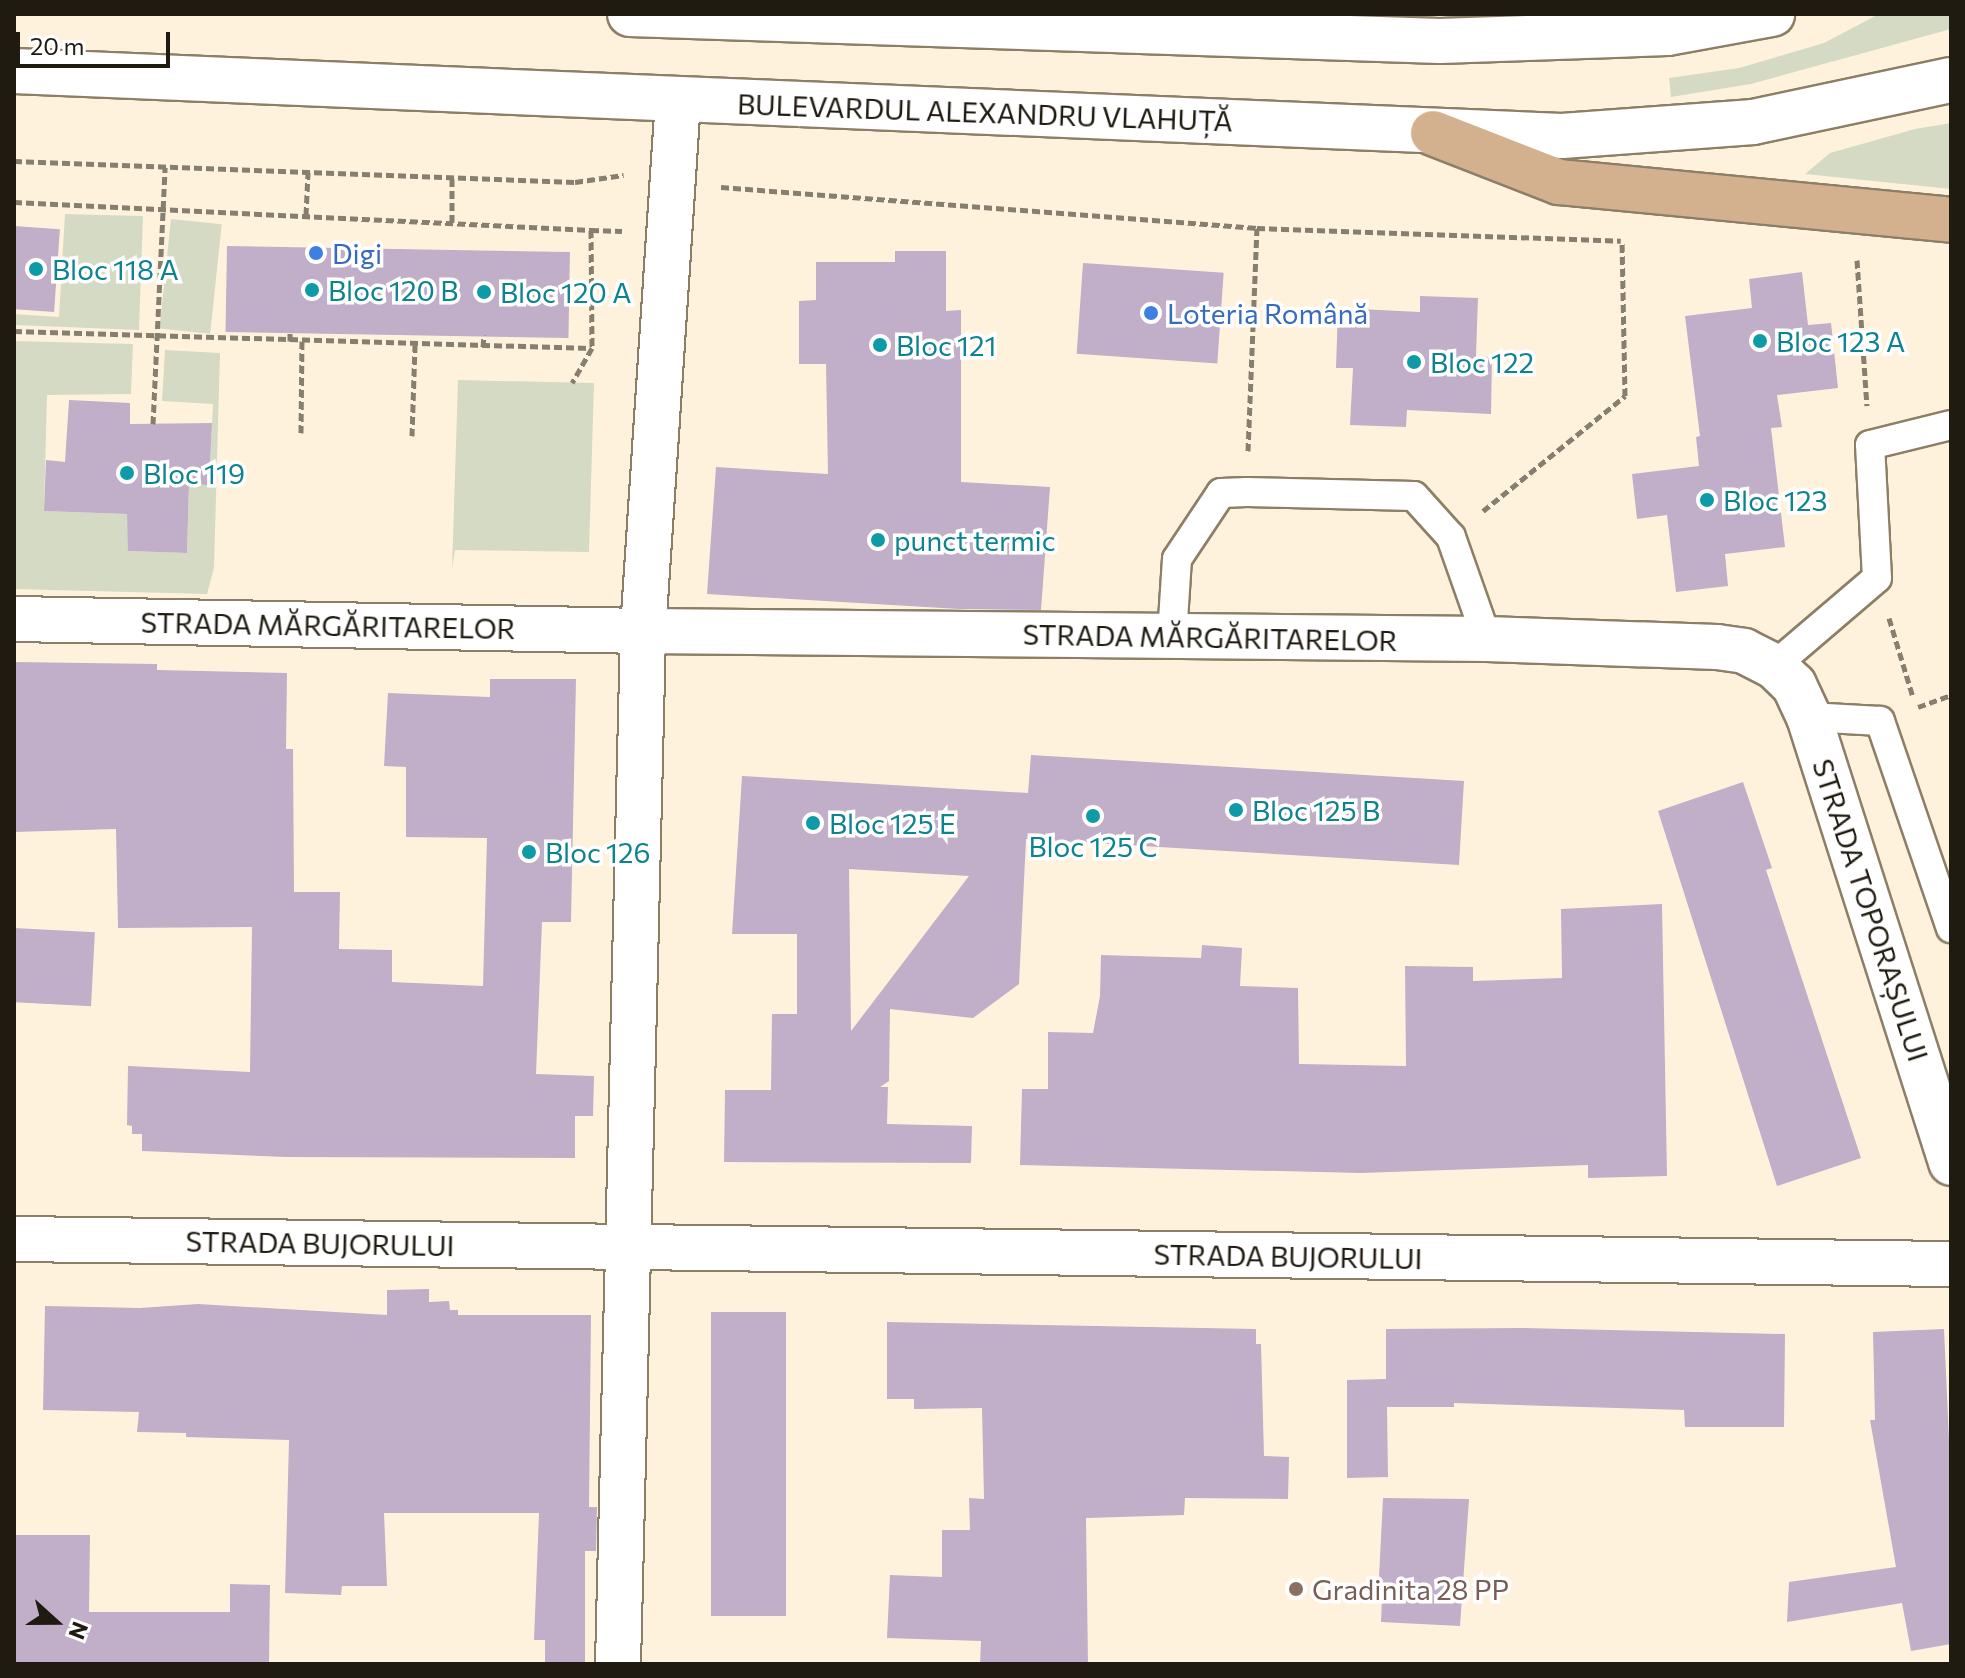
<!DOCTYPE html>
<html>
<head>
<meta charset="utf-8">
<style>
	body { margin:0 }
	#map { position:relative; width:1965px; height:1678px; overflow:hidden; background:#fff2dd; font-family:Commissioner,sans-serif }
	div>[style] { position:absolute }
	.green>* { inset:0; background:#d5dac5; transform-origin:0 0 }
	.building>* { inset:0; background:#c1aec9; transform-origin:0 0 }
	.path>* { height:5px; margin-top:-2.5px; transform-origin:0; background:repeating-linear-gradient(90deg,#867e6f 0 8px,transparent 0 12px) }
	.roads { filter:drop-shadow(2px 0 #8d7f67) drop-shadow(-2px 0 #8d7f67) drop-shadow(0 2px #8d7f67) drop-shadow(0 -2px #8d7f67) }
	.service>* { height:28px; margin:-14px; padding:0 14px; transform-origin:14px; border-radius:14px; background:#fff }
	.minor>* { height:44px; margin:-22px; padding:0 22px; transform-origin:22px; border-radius:22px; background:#fff }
	.secondary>* { height:44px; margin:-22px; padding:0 22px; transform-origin:22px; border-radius:22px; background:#fff }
	.primary>* { height:44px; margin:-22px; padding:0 22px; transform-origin:22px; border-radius:22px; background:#d4b18e }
	.dots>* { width:22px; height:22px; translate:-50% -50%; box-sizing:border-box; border:4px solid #fff; border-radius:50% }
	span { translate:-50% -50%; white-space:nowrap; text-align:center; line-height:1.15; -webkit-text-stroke:7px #fff; paint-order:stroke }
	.street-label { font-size:28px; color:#201b11 }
	.shop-label { font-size:28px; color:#366cbe }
	.left { translate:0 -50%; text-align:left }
	.culture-label { font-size:28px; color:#0d838f }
	.education-label { font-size:28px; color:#785e54 }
	.frame { position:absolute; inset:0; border:16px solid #201b11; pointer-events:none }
	.north { position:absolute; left:16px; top:1582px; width:80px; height:80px; -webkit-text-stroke:6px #fff; paint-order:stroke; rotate:111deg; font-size:22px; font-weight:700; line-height:32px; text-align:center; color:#201b11 }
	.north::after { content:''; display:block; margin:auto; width:28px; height:36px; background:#201b11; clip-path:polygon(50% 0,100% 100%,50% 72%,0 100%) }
	.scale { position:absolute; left:16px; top:32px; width:154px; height:36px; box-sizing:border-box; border:4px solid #201b11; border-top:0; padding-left:10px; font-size:24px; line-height:28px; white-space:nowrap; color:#201b11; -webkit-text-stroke:6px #fff; paint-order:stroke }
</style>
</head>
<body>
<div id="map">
	<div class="green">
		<i style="clip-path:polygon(1879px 14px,1951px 14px,1951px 29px,1751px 84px,1671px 97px,1669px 78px,1739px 68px,1824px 43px)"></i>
		<i style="clip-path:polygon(1951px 123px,1951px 189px,1805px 174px,1830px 153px,1915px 129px)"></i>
		<i style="clip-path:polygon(65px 214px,143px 216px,139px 330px,14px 325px,14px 314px,59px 317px)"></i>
		<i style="left:171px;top:219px;width:51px;height:110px;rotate:6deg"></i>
		<i style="clip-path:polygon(14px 341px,133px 344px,131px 394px,47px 395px,44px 511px,127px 514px,129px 551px,187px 553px,189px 484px,209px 484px,213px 404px,162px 401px,165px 350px,220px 353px,214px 568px,207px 594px,14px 589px)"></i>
		<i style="clip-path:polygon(458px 380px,594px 383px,589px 552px,455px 550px,452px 569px)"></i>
	</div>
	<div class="building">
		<i style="left:14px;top:226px;width:46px;height:83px;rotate:4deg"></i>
		<i style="left:227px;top:246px;width:343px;height:86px;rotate:1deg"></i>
		<i style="clip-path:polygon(895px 251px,946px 251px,946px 311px,961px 310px,961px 482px,1050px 487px,1041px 610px,959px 609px,707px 594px,716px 467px,828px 474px,826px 364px,799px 364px,799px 301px,816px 300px,816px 262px,895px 262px)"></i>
		<i style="left:1083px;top:263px;width:141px;height:91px;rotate:4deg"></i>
		<i style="clip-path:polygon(1802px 272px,1808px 325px,1831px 323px,1838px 388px,1777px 395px,1782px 427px,1771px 428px,1785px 547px,1725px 554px,1728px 586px,1676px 592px,1667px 515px,1637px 519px,1632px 474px,1699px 466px,1696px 437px,1700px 436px,1685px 316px,1752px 308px,1749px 279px)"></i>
		<i style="clip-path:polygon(1420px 296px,1478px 298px,1476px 356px,1492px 357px,1491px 414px,1407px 410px,1406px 427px,1350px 425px,1353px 368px,1336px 368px,1338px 308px,1420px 312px)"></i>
		<i style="clip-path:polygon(69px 400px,130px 403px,130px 424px,212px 423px,209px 485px,189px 484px,187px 553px,128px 551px,127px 514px,44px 511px,46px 460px,65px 462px)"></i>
		<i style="clip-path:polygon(14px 662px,157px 664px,157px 670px,287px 673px,286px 749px,293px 749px,294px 892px,340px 892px,339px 949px,392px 950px,392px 982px,483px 986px,487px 838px,406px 837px,406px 767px,384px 766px,388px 693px,490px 697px,490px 679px,576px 679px,571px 922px,542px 922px,536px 1074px,594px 1076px,593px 1116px,575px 1116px,575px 1158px,286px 1157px,142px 1151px,142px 1134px,132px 1134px,132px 1126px,127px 1125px,128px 1066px,250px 1072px,252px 927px,118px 928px,116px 829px,14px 832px)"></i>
		<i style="clip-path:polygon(evenodd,1031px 755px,1464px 781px,1459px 865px,1026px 839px,1019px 984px,973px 1018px,890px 1009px,889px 1081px,880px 1087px,888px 1087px,887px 1124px,972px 1126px,971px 1163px,724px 1162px,725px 1090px,771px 1090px,772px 1014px,797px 1014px,797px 934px,732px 934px,742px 776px,1028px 793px,1031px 755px,849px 869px,969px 876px,851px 1031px,849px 869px)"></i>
		<i style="clip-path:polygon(1743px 782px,1772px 868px,1766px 870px,1861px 1158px,1777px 1186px,1658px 811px)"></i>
		<i style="clip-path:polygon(1662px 904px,1667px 1176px,1588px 1178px,1588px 1165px,1361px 1173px,1020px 1165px,1022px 1089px,1048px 1089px,1048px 1032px,1093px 1033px,1100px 996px,1101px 955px,1201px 958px,1202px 945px,1242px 948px,1240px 986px,1298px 988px,1299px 1064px,1406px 1066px,1405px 966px,1473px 967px,1473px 981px,1562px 978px,1561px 909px)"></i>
		<i style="left:14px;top:928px;width:81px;height:74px;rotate:3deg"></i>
		<i style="clip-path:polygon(429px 1289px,429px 1302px,449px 1301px,450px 1310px,458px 1310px,458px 1315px,591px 1315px,589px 1507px,597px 1507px,596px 1551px,585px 1551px,585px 1664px,545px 1664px,545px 1640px,534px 1640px,539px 1513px,384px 1513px,387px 1586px,342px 1586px,341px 1595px,285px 1593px,289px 1440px,186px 1437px,186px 1433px,137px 1432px,139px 1412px,43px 1410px,45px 1306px,140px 1308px,198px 1304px,387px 1315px,387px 1290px)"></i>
		<i style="left:711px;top:1312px;width:75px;height:304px"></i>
		<i style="clip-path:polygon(887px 1322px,1256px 1329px,1256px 1344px,1261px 1344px,1264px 1456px,1289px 1457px,1288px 1499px,1185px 1498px,1184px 1515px,1086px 1518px,1088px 1664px,980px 1664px,981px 1641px,887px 1638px,890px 1575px,942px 1577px,942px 1530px,970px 1530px,969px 1498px,984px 1499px,982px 1408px,914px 1409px,914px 1399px,887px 1399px)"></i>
		<i style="clip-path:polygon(1521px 1328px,1785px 1334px,1784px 1427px,1685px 1427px,1684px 1410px,1454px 1403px,1454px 1407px,1387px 1407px,1388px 1477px,1347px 1478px,1347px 1380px,1386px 1379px,1386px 1329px)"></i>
		<i style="clip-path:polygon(1944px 1329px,1951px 1485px,1951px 1644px,1911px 1651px,1902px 1603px,1787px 1622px,1789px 1582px,1896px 1567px,1870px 1420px,1875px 1420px,1873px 1332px)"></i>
		<i style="clip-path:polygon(1383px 1498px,1469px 1499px,1460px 1626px,1381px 1622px,1382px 1597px,1378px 1597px)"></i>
		<i style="clip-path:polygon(14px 1535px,90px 1535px,89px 1612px,230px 1612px,230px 1584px,270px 1585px,269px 1664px,14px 1664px)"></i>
	</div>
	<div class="path">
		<i style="left:14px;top:161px;width:561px;rotate:2.14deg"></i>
		<i style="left:575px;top:182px;width:49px;rotate:-8.1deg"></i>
		<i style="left:721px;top:187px;width:538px;rotate:4.37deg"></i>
		<i style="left:1257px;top:228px;width:364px;rotate:2deg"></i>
		<i style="left:14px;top:202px;width:578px;rotate:2.78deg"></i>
		<i style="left:591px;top:230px;width:118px;rotate:89.5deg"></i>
		<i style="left:592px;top:348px;width:40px;rotate:119.7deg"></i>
		<i style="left:306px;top:215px;width:43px;rotate:-87.3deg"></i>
		<i style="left:452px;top:222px;width:45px;rotate:-90deg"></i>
		<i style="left:591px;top:230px;width:31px;rotate:2deg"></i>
		<i style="left:1857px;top:260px;width:146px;rotate:86.1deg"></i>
		<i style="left:14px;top:331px;width:577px;rotate:1.69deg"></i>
		<i style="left:290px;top:341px;width:8px;rotate:-90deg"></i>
		<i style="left:483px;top:347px;width:12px;rotate:-85deg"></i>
		<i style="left:153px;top:424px;width:257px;rotate:-87.3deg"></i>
		<i style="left:301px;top:433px;width:92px;rotate:-89.4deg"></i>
		<i style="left:412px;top:436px;width:91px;rotate:-88.1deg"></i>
		<i style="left:1248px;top:451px;width:223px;rotate:-87.7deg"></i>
		<i style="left:1483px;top:511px;width:183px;rotate:-39deg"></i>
		<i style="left:1625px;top:396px;width:155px;rotate:-91.1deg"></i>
		<i style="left:1889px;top:618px;width:83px;rotate:73.1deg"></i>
		<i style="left:1918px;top:707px;width:35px;rotate:-20deg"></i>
	</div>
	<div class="roads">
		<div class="service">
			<i style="left:1172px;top:636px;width:77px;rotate:-86.3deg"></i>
			<i style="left:1177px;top:559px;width:79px;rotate:-56.3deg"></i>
			<i style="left:1221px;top:493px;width:26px;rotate:-2deg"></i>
			<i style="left:1247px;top:492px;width:167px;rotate:1.4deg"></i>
			<i style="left:1414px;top:496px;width:55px;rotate:47.9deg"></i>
			<i style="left:1451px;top:537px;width:108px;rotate:70.6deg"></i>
			<i style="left:1774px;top:666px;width:135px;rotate:-40.5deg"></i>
			<i style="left:1877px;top:578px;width:133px;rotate:-93deg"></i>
			<i style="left:1870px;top:445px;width:83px;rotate:-13.9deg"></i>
			<i style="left:1809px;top:717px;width:71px;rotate:3.2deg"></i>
			<i style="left:1880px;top:721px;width:219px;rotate:71.1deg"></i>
		</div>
		<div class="minor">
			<i style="left:14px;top:619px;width:629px;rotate:1.09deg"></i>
			<i style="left:643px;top:631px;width:844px;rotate:0.54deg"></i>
			<i style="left:1487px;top:639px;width:230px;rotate:2deg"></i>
			<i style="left:1717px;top:647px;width:27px;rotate:8deg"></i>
			<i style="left:1744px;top:651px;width:34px;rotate:27deg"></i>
			<i style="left:1774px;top:666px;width:28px;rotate:44deg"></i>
			<i style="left:1794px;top:685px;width:35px;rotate:65deg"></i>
			<i style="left:1809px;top:717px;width:468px;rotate:72.3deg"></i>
			<i style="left:14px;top:1239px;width:1937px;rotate:0.74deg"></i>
			<i style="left:618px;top:1664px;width:1033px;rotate:-88.61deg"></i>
			<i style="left:643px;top:631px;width:532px;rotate:-86.23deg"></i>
		</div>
		<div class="secondary">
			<i style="left:630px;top:14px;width:810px;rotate:1.91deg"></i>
			<i style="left:1440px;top:41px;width:227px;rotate:-2deg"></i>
			<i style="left:1667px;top:33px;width:107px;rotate:-10.3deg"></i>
			<i style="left:14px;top:71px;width:1549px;rotate:2.4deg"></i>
			<i style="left:1562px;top:136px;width:192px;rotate:-4.2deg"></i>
			<i style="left:1753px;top:122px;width:202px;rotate:-12deg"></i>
		</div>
		<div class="primary">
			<i style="left:1433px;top:133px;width:135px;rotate:21.3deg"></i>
			<i style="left:1559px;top:182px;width:394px;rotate:5.5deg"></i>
		</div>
	</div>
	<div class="dots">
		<i style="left:316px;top:253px;background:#3f7fe0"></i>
		<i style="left:36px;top:269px;background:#0f9aa8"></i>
		<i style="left:312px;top:290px;background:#0f9aa8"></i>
		<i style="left:484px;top:292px;background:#0f9aa8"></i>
		<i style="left:1151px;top:313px;background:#3f7fe0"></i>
		<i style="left:1760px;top:341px;background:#0f9aa8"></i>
		<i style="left:880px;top:345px;background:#0f9aa8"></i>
		<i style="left:1414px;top:362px;background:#0f9aa8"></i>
		<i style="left:127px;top:473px;background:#0f9aa8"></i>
		<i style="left:1707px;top:500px;background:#0f9aa8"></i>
		<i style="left:878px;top:540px;background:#0f9aa8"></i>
		<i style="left:1236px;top:810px;background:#0f9aa8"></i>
		<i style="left:1093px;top:816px;background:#0f9aa8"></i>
		<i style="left:813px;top:823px;background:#0f9aa8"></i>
		<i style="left:529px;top:852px;background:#0f9aa8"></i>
		<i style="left:1296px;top:1589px;background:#8d6e63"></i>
	</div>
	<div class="street-label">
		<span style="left:985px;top:112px;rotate:2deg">BULEVARDUL ALEXANDRU VLAHUȚĂ</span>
		<span style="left:328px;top:625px;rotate:1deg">STRADA MĂRGĂRITARELOR</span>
		<span style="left:1210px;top:637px;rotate:1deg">STRADA MĂRGĂRITARELOR</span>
		<span style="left:1871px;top:910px;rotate:72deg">STRADA TOPORAȘULUI</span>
		<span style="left:320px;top:1243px;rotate:1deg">STRADA BUJORULUI</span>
		<span style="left:1288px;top:1256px;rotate:1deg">STRADA BUJORULUI</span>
	</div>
	<div class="shop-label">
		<span class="left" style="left:332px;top:253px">Digi</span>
		<span class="left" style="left:1167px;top:313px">Loteria Română</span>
	</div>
	<div class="culture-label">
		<span class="left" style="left:52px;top:269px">Bloc 118 A</span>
		<span class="left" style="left:328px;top:290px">Bloc 120 B</span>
		<span class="left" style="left:500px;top:292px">Bloc 120 A</span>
		<span class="left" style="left:1776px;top:341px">Bloc 123 A</span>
		<span class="left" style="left:896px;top:345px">Bloc 121</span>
		<span class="left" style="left:1430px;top:362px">Bloc 122</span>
		<span class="left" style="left:143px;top:473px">Bloc 119</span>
		<span class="left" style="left:1723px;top:500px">Bloc 123</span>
		<span class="left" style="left:894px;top:540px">punct termic</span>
		<span class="left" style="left:1252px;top:810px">Bloc 125 B</span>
		<span class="left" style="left:829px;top:823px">Bloc 125 E</span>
		<span style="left:1093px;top:846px">Bloc 125 C</span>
		<span class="left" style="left:545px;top:852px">Bloc 126</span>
	</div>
	<div class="education-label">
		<span class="left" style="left:1312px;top:1589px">Gradinita 28 PP</span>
	</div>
	<div class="frame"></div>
	<div class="north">N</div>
	<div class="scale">20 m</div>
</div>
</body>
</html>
